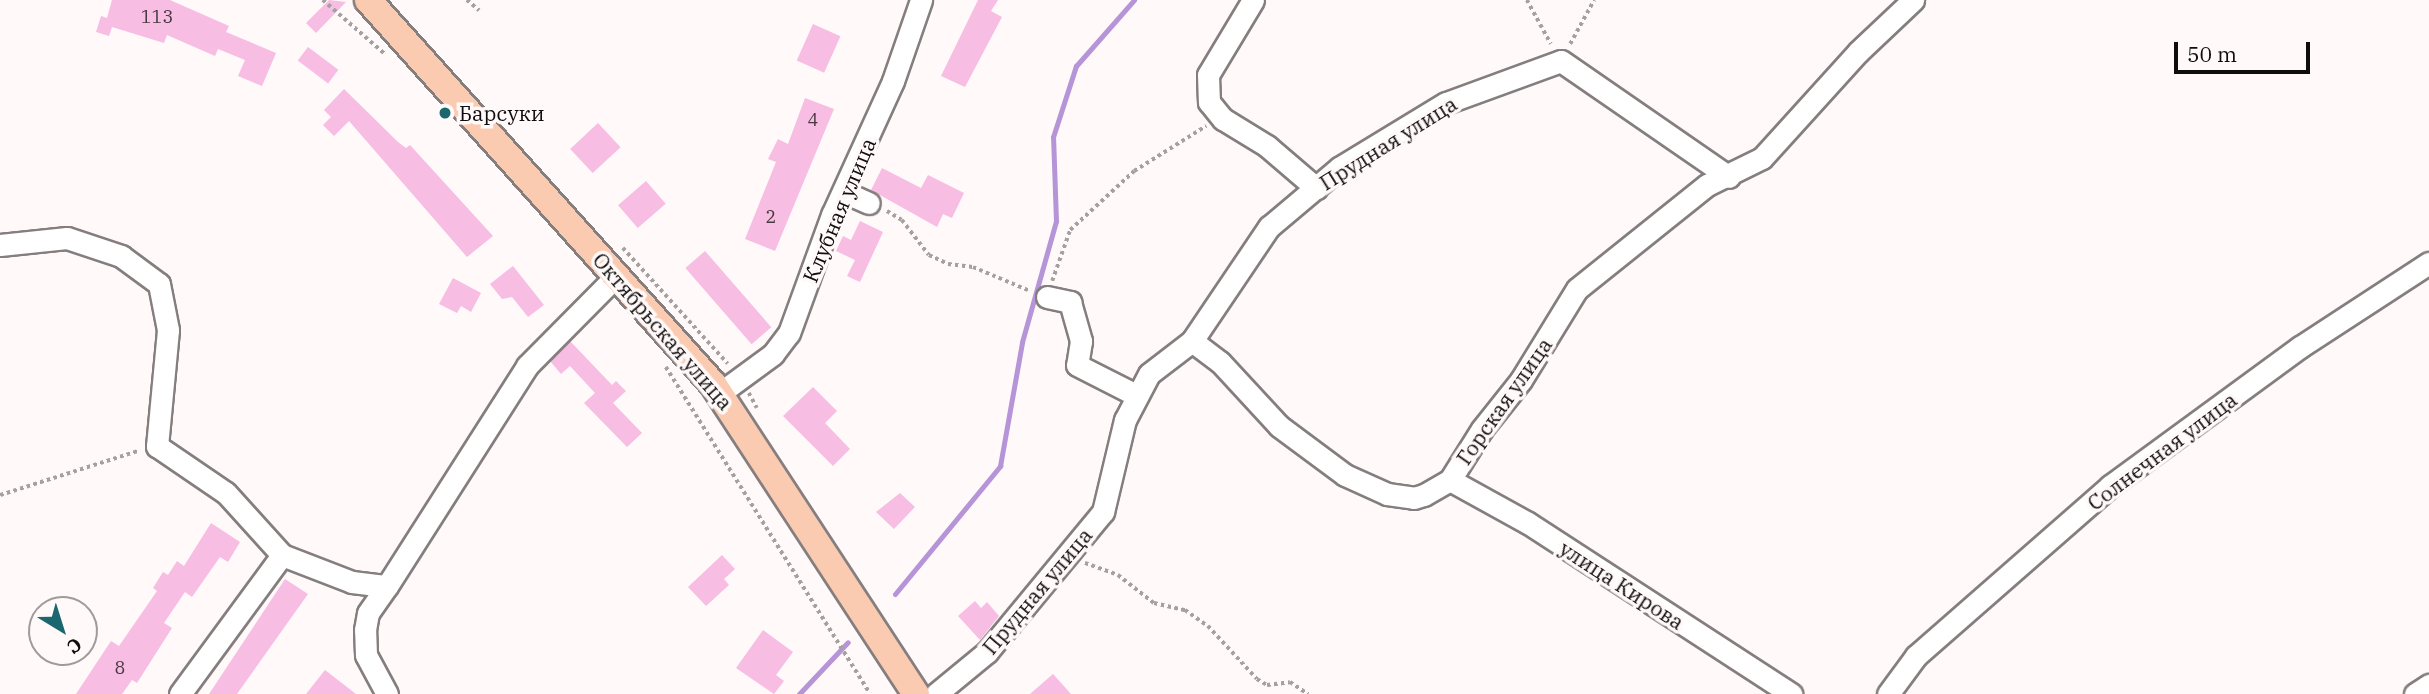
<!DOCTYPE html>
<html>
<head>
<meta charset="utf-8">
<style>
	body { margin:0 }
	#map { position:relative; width:2429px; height:694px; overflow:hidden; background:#fff9f9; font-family:"IBM Plex Serif",serif }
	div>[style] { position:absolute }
	.stream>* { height:5px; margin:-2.5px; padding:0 2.5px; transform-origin:2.5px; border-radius:2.5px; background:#b694d8 }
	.building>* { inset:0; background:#f7bde2; transform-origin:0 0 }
	.path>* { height:3.5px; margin-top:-1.75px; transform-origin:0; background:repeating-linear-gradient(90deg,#a5a1a1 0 3.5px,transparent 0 7px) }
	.roads { filter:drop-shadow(2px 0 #857e7f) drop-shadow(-2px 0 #857e7f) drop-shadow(0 2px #857e7f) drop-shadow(0 -2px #857e7f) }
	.minor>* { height:21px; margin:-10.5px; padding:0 10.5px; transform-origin:10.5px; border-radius:10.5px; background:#fff }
	.major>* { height:26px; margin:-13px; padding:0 13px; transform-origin:13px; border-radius:13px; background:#fbcbb1 }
	.dots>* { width:19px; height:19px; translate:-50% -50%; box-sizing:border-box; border:4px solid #fff9f9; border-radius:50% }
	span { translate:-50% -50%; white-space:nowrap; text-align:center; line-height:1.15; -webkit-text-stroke:7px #fff9f9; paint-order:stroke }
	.number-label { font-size:18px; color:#493942 }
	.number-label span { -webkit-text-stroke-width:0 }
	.poi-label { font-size:21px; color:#0f0d0d }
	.left { translate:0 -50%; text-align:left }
	.street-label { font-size:21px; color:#0f0d0d }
	.north { position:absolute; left:28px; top:596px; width:70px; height:70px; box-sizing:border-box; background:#fff9f9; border:2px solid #9f9b9b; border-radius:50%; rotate:142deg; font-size:19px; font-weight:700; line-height:28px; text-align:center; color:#0f0d0d }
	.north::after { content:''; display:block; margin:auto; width:24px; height:32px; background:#1b676f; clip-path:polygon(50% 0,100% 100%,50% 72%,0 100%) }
	.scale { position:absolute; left:2174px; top:42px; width:136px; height:32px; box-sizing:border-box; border:4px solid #0f0d0d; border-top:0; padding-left:9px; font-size:21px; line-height:24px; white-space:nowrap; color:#0f0d0d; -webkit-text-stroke:5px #fff9f9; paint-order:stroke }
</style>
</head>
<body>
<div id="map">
	<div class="stream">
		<i style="left:895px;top:594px;width:166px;rotate:-50.6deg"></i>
		<i style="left:1000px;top:466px;width:126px;rotate:-79.9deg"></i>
		<i style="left:1022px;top:342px;width:126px;rotate:-74.3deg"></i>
		<i style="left:1056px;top:221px;width:84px;rotate:-92deg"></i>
		<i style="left:1053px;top:137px;width:75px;rotate:-72.1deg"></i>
		<i style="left:1076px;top:66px;width:88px;rotate:-48.7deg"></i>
		<i style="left:799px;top:694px;width:71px;rotate:-46.7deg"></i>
	</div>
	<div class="building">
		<i style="clip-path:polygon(112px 0,170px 0,229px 26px,226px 32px,276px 53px,262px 86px,238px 76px,245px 60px,218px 49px,215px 56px,167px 35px,164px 43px,112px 27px,109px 36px,96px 32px,101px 16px,107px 18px)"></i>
		<i style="clip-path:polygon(329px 0,346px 2px,316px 33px,306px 23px)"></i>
		<i style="clip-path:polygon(978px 0,998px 0,991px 11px,1002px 17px,965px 87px,941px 76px)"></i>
		<i style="left:813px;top:24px;width:30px;height:40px;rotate:24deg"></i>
		<i style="left:308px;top:47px;width:38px;height:17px;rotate:37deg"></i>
		<i style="clip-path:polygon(344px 89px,398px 142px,406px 148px,410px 145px,493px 236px,467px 257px,349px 121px,334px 136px,323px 125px,331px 117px,324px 110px)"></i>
		<i style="clip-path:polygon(805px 98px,834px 109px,775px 251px,745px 239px,776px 162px,768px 159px,778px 139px,788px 144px)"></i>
		<i style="left:598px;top:123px;width:33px;height:38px;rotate:47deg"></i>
		<i style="clip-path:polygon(882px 168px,921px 188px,928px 175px,964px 193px,952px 218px,943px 214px,937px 227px,871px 190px)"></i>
		<i style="left:646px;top:181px;width:30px;height:37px;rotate:49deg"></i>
		<i style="clip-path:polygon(860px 221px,883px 232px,860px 282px,847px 276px,855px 260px,836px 251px,843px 236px,851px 240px)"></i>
		<i style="left:705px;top:251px;width:101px;height:26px;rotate:49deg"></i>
		<i style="clip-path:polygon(513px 266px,544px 305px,528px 317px,512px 297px,502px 299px,490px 284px)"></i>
		<i style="clip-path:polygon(453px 278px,481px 293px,471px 312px,461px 306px,457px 313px,439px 304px)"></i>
		<i style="clip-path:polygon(570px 341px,612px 385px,616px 381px,626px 391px,613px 403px,642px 433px,627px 447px,584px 403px,595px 393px,570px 366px,561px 374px,550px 361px)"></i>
		<i style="clip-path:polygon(813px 387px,837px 411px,825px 423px,850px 449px,833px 466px,783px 416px)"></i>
		<i style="clip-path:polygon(900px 493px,915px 507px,894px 529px,876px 512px)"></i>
		<i style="clip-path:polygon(211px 523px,240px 542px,228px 562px,220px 557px,192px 597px,185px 592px,164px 623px,172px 628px,137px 683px,132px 680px,122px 694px,76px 694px,111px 641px,119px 646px,157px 591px,153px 588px,163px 572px,168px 575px,177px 561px,184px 566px)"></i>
		<i style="clip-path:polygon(722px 555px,735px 569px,724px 579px,729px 585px,706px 606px,688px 587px)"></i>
		<i style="clip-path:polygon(285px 579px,308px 594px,237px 694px,209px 694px)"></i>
		<i style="clip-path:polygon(975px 601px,981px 608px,987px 602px,999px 616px,980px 640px,958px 616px)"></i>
		<i style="clip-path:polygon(763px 630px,793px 652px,776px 675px,784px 681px,774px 694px,736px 668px)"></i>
		<i style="clip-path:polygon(325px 670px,356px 694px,306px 694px)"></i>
		<i style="clip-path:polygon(1053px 674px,1071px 694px,1030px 694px)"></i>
	</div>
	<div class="path">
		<i style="left:323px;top:0;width:82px;rotate:41.1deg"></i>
		<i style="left:467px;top:0;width:16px;rotate:40deg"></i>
		<i style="left:1527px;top:0;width:50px;rotate:61.4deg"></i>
		<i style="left:1570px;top:44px;width:50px;rotate:-61.4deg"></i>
		<i style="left:887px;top:211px;width:17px;rotate:31deg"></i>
		<i style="left:902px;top:220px;width:44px;rotate:52.4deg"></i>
		<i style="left:929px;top:255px;width:21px;rotate:25deg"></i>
		<i style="left:948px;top:264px;width:25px;rotate:7deg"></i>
		<i style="left:973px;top:267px;width:62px;rotate:22.8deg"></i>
		<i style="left:623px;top:248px;width:156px;rotate:47.8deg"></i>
		<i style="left:1052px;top:281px;width:54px;rotate:-70.6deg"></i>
		<i style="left:1070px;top:230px;width:87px;rotate:-42.7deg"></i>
		<i style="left:1134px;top:171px;width:85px;rotate:-32deg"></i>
		<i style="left:666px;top:367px;width:385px;rotate:58deg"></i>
		<i style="left:749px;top:393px;width:17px;rotate:62deg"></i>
		<i style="left:0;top:495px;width:145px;rotate:-17.7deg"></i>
		<i style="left:1085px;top:563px;width:35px;rotate:20deg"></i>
		<i style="left:1118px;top:575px;width:46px;rotate:37.9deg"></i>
		<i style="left:1154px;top:603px;width:32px;rotate:13deg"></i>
		<i style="left:1185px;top:610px;width:28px;rotate:35deg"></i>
		<i style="left:1208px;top:626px;width:72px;rotate:47.2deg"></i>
		<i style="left:1257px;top:679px;width:12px;rotate:31deg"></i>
		<i style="left:1267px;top:685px;width:23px;rotate:-7deg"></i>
		<i style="left:1290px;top:682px;width:22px;rotate:34deg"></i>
	</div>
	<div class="roads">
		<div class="minor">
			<i style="left:1253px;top:0;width:87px;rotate:121deg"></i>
			<i style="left:1208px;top:75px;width:27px;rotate:88deg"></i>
			<i style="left:1209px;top:102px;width:22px;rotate:51deg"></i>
			<i style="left:1223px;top:119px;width:52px;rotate:31.5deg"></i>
			<i style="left:1267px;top:146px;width:65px;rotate:40.6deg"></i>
			<i style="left:844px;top:192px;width:27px;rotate:24deg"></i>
			<i style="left:0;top:245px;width:67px;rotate:-6deg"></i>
			<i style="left:67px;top:238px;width:57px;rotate:18.4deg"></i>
			<i style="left:121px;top:256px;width:47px;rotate:36.4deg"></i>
			<i style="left:159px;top:284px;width:47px;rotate:78.9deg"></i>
			<i style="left:168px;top:330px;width:117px;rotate:95.4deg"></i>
			<i style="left:157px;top:446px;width:83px;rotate:34.3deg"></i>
			<i style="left:226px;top:493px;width:84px;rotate:47.9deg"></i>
			<i style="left:282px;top:555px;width:75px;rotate:21.1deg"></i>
			<i style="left:352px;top:582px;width:35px;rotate:7deg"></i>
			<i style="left:387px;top:586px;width:261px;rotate:-57.5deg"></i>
			<i style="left:527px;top:366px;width:128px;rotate:-45.3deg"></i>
			<i style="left:1047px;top:297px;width:24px;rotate:12deg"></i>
			<i style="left:1070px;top:302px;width:41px;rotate:74.2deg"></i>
			<i style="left:1081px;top:341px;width:24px;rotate:99deg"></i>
			<i style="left:1077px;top:365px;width:66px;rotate:27deg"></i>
			<i style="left:1192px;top:341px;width:35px;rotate:37deg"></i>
			<i style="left:1220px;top:362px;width:87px;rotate:47.3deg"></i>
			<i style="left:1279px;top:426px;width:82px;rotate:36.6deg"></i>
			<i style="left:1345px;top:475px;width:46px;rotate:24.3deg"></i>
			<i style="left:1387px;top:494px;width:27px;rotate:8deg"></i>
			<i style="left:1414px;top:498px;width:10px;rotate:-17deg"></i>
			<i style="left:1424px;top:495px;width:30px;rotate:-30deg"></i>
			<i style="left:1450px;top:480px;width:60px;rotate:-57.9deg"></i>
			<i style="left:1482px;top:429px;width:63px;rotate:-51.5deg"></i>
			<i style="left:1521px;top:380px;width:107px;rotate:-58.4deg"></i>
			<i style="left:1577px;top:289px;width:166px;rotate:-38.7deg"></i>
			<i style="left:1707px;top:185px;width:61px;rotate:-26.1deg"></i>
			<i style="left:1762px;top:158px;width:143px;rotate:-47.8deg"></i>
			<i style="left:1858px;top:52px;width:76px;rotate:-43.4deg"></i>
			<i style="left:720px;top:393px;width:66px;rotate:-36.3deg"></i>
			<i style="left:773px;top:354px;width:26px;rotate:-53deg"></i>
			<i style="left:789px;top:333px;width:126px;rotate:-70deg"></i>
			<i style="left:832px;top:215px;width:147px;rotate:-65.5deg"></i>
			<i style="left:893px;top:81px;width:86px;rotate:-70.9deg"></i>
			<i style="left:1450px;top:480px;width:89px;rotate:28.9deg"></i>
			<i style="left:1528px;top:523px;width:314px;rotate:33deg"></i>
			<i style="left:180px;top:694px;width:172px;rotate:-53.7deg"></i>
			<i style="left:387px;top:694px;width:44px;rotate:-118.3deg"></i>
			<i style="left:366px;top:655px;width:25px;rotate:-92deg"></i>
			<i style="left:365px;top:630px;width:17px;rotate:-80deg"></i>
			<i style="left:368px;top:613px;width:33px;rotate:-55deg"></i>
			<i style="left:936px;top:694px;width:66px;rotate:-39.5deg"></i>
			<i style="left:987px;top:652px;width:182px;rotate:-50.4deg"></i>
			<i style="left:1103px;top:512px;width:95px;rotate:-76.6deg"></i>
			<i style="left:1125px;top:420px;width:52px;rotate:-62.4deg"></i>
			<i style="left:1149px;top:374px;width:54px;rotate:-37.5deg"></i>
			<i style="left:1192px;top:341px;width:138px;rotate:-56deg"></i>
			<i style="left:1269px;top:227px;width:92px;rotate:-40.1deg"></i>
			<i style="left:1339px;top:168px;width:125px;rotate:-31.3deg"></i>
			<i style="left:1446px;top:103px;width:122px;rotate:-20.1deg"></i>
			<i style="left:1561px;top:61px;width:204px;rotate:34.6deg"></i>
			<i style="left:1888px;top:694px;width:47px;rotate:-53.6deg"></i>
			<i style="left:1916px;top:656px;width:258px;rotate:-41.2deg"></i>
			<i style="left:2110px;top:486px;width:235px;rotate:-36.2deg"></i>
			<i style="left:2300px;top:347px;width:154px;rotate:-33.1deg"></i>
			<i style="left:2415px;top:694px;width:17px;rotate:-33deg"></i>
		</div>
		<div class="major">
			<i style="left:368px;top:0;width:516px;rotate:48.06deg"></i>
			<i style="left:713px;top:384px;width:371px;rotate:56.8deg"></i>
		</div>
	</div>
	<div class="dots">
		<i style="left:445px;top:113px;background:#1b676f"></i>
	</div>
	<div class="number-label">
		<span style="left:157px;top:17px">113</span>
		<span style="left:813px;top:120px">4</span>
		<span style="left:771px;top:217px">2</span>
		<span style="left:120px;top:668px">8</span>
	</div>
	<div class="poi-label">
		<span class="left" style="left:459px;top:113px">Барсуки</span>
	</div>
	<div class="street-label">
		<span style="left:1388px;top:143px;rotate:-32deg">Прудная улица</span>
		<span style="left:839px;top:210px;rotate:-67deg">Клубная улица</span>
		<span style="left:663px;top:331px;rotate:49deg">Октябрьская улица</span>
		<span style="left:1504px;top:401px;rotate:-55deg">Горская улица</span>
		<span style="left:2162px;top:451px;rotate:-37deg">Солнечная улица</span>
		<span style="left:1622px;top:585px;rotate:33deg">улица Кирова</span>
		<span style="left:1037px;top:591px;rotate:-50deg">Прудная улица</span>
	</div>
	<div class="north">С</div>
	<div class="scale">50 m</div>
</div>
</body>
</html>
